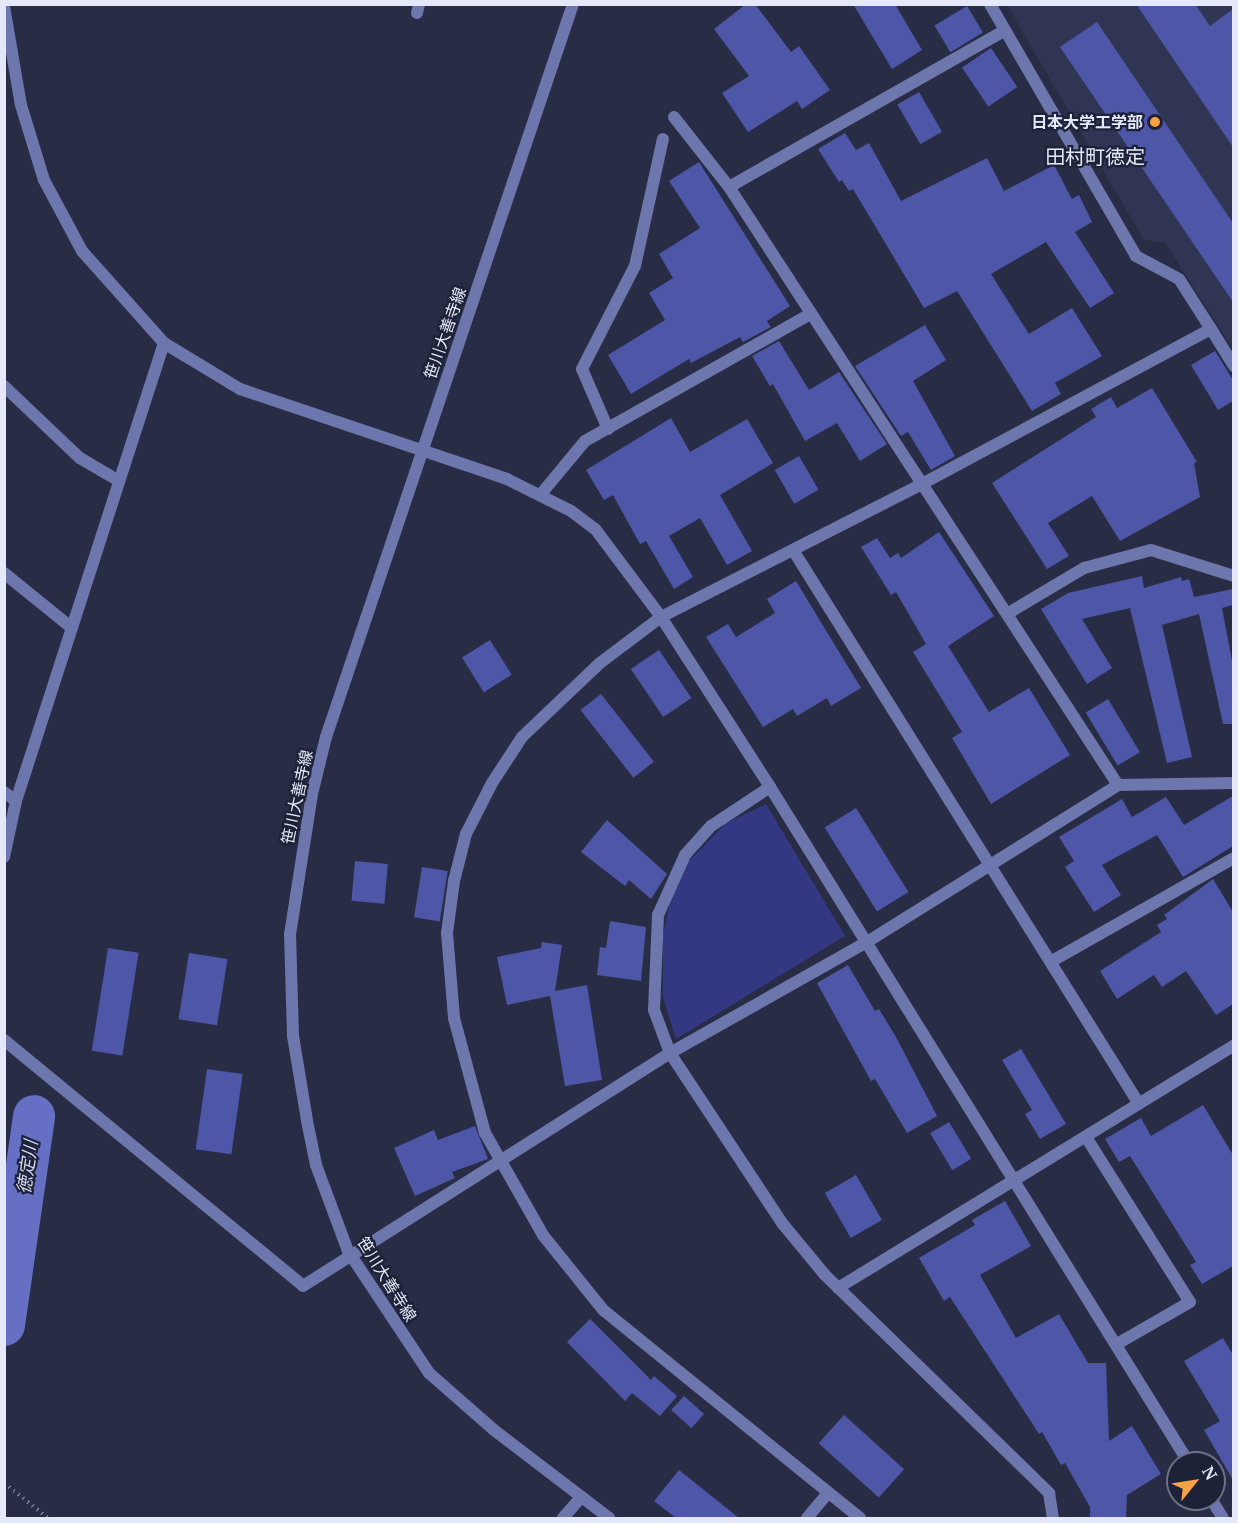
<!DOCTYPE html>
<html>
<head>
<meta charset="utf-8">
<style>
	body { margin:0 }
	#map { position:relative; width:1238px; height:1523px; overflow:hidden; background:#282c44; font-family:"Noto Serif","Noto Sans JP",serif }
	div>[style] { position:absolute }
	.built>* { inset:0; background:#303553 }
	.green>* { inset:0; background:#343883 }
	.river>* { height:42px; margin:-21px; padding:0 21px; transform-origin:21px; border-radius:21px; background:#656fc3 }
	.building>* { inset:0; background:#4e56a7; transform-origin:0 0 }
	.path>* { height:4px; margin-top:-2px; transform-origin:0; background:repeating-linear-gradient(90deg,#797d91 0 1.5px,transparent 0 6px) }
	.minor>* { height:12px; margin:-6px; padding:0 6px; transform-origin:6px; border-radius:6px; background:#6d76ad }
	.tertiary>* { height:12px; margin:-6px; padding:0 6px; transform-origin:6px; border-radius:6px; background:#6d76ad }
	.dots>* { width:16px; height:16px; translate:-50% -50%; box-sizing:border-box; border:3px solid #1e2239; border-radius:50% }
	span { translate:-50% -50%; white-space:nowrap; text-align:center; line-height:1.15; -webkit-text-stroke:4.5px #1e2239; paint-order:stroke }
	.poi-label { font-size:16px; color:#e4e8f8; font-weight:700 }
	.right { translate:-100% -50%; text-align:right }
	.street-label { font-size:16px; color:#e4e8f8 }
	.water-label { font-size:18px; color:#d5daf0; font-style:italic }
	.quarter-label { font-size:20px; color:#e4e8f8 }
	.frame { position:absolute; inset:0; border:6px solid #e4e8f8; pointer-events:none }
	.north { position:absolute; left:1166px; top:1451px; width:60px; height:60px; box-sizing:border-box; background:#1e2239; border:2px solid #6d7185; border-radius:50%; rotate:60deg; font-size:16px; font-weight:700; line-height:24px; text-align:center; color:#e4e8f8 }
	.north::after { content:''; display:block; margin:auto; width:21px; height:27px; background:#f5a345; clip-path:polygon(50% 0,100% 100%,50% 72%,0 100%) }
</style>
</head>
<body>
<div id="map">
	<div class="built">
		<i style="clip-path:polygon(1007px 5px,1233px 5px,1233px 349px,1165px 243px,1144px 240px)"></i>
	</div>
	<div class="green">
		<i style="clip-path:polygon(766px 804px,845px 936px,676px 1039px,663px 997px,663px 935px,670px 903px,689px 861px,725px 824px)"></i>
	</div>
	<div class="river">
		<i style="left:4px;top:1325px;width:211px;rotate:-81.8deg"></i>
	</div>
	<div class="building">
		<i style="clip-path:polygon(746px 4px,755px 4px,791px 52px,799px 46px,830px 90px,802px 109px,797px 101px,748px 132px,722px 93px,749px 76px,714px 29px)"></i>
		<i style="clip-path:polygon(853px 4px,895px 4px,922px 50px,892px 69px)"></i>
		<i style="clip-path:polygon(1136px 4px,1195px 4px,1210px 26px,1233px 9px,1233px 147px)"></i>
		<i style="left:967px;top:6px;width:31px;height:38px;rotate:59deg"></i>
		<i style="clip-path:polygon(1097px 22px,1233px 223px,1233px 302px,1060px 47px)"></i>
		<i style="left:991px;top:48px;width:47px;height:35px;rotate:56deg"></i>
		<i style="left:919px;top:92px;width:46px;height:25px;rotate:60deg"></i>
		<i style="clip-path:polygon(845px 133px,856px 150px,869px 143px,901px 201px,987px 158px,1004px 191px,1054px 165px,1072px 199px,1079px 195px,1092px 222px,1075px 232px,1114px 293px,1090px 308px,1046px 242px,991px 274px,1029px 334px,1072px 308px,1102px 356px,1055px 383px,1061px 394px,1032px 411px,957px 291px,924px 308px,853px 189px,849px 191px,842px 180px,839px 182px,818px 149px)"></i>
		<i style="clip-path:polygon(699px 162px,790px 306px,767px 321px,771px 327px,743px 342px,740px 337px,691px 363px,689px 359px,631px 394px,608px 355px,665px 320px,649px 293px,673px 278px,659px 254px,700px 228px,669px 181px)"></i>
		<i style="clip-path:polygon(925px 325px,946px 360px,913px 381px,955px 456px,931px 470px,908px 432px,901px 436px,855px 366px)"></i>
		<i style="clip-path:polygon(779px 341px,809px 390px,839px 372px,887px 444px,860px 461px,837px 423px,805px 441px,773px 384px,770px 386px,752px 356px)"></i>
		<i style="clip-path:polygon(1215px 351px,1233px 380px,1233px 401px,1218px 410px,1191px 365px)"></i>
		<i style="clip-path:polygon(1152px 388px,1197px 462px,1194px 463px,1200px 497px,1120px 541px,1092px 496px,1048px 523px,1069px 556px,1047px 569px,992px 483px,1096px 417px,1091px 409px,1111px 397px,1117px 408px)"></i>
		<i style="clip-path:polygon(671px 418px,690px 452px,747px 419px,773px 463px,720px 495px,752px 551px,727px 565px,700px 518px,669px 536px,693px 577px,674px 589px,646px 541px,640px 544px,613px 495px,604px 500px,586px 470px)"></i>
		<i style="left:799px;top:456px;width:39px;height:28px;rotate:60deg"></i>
		<i style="clip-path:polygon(939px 532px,994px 616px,948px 646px,989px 712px,1029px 688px,1070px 755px,991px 804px,952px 738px,962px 732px,913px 652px,926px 644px,896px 592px,891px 595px,861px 547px,877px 538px,890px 558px,898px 553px,901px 558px)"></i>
		<i style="clip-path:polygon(1142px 576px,1144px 588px,1181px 577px,1182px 581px,1189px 579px,1194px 597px,1233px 589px,1233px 605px,1222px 608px,1233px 666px,1233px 724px,1223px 724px,1199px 614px,1162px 625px,1192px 757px,1167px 763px,1130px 608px,1082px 619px,1112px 668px,1087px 684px,1041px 609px,1068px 593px)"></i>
		<i style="clip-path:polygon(796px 581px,861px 688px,831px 706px,827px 698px,797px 716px,793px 709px,763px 727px,706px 637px,728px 624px,736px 637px,775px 613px,767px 599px)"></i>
		<i style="left:490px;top:640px;width:41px;height:33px;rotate:58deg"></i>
		<i style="left:659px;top:650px;width:58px;height:34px;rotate:56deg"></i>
		<i style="left:601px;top:694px;width:86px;height:26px;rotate:52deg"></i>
		<i style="left:1108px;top:699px;width:62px;height:26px;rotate:59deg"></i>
		<i style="clip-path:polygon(1233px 796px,1233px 846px,1183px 877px,1157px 835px,1102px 865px,1121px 895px,1094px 912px,1065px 867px,1074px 861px,1059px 837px,1122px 799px,1132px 817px,1166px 797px,1184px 825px)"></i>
		<i style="left:856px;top:808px;width:99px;height:37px;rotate:58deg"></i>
		<i style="clip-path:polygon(607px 820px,667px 874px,651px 899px,629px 880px,625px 886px,581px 852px)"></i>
		<i style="left:355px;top:861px;width:33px;height:40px;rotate:5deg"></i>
		<i style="left:422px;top:867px;width:26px;height:51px;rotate:9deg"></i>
		<i style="clip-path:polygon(1213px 879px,1233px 912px,1233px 1004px,1216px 1015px,1186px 971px,1162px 987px,1154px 975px,1117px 999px,1100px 971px,1161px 932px,1157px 925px,1167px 919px,1164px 915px)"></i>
		<i style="clip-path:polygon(610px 921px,646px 927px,641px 981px,597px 975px,600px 947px,606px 948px)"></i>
		<i style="clip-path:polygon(542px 942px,562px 945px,555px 991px,587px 985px,602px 1080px,565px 1086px,550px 996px,507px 1005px,497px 957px,541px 948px)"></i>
		<i style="left:108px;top:948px;width:31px;height:104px;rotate:9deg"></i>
		<i style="left:189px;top:953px;width:39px;height:67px;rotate:9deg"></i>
		<i style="clip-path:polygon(848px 965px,875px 1011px,879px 1009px,896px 1037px,937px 1116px,907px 1133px,875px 1079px,871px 1081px,817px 983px)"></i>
		<i style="clip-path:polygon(1021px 1049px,1066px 1124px,1040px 1139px,1025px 1114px,1032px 1110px,1002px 1060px)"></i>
		<i style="left:207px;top:1069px;width:36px;height:81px;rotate:8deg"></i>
		<i style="clip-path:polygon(1203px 1105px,1233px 1155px,1233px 1266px,1202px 1284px,1190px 1265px,1196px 1262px,1130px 1156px,1119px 1162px,1105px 1139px,1141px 1118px,1151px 1136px)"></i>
		<i style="left:949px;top:1122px;width:43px;height:22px;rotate:59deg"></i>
		<i style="clip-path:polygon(475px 1126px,488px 1159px,452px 1172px,455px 1178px,415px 1196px,394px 1148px,434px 1130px,438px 1140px)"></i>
		<i style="left:856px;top:1175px;width:52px;height:36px;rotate:60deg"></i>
		<i style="clip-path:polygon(1005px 1201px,1031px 1246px,980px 1275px,1016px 1338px,1059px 1314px,1088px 1363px,1106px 1363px,1109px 1441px,1132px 1426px,1161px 1474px,1127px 1495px,1126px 1518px,1090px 1518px,1090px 1507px,1065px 1463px,1061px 1465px,1042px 1432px,1039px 1434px,950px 1297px,944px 1301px,919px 1258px,975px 1225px,972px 1220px)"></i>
		<i style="clip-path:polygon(590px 1319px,651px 1380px,654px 1376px,677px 1396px,660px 1416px,632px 1393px,625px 1401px,567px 1342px)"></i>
		<i style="clip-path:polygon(1223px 1338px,1233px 1355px,1233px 1480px,1204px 1430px,1220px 1421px,1184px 1361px)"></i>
		<i style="left:684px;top:1396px;width:27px;height:19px;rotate:42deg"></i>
		<i style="left:844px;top:1415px;width:81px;height:38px;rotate:42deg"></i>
		<i style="clip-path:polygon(679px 1470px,739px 1518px,676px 1518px,654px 1501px)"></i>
	</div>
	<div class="path">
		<i style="left:4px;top:1483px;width:56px;rotate:38.5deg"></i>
	</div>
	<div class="minor">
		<i style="left:4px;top:6px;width:100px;rotate:80.3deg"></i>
		<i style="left:21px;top:105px;width:78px;rotate:73deg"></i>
		<i style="left:44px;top:180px;width:81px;rotate:61.8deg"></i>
		<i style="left:82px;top:251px;width:123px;rotate:48.3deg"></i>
		<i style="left:164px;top:343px;width:89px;rotate:31.2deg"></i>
		<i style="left:240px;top:389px;width:282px;rotate:18.6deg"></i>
		<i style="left:507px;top:479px;width:72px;rotate:26.6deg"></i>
		<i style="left:571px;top:511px;width:31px;rotate:37deg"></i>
		<i style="left:596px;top:530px;width:109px;rotate:53.2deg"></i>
		<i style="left:661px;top:617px;width:202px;rotate:57.3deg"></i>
		<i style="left:770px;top:787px;width:795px;rotate:58.21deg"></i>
		<i style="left:417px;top:13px;width:9px;rotate:-77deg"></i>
		<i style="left:674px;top:117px;width:89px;rotate:51.8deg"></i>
		<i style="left:729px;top:187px;width:713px;rotate:56.96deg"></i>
		<i style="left:1118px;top:785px;width:116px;rotate:-1deg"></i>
		<i style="left:729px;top:187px;width:316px;rotate:-29.6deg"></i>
		<i style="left:1211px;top:329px;width:44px;rotate:58.1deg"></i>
		<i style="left:4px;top:386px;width:105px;rotate:43.5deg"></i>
		<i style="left:80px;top:458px;width:45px;rotate:30.5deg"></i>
		<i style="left:608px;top:429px;width:65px;rotate:-113.4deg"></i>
		<i style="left:582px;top:369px;width:116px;rotate:-62.8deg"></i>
		<i style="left:635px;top:266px;width:130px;rotate:-77.6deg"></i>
		<i style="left:541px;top:494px;width:69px;rotate:-50.3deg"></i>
		<i style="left:585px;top:441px;width:258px;rotate:-29.4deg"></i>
		<i style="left:793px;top:550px;width:653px;rotate:58.01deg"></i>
		<i style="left:4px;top:573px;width:87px;rotate:39deg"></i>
		<i style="left:1007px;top:614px;width:90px;rotate:-30.9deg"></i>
		<i style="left:1084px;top:568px;width:69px;rotate:-15deg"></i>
		<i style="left:1151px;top:550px;width:87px;rotate:17.4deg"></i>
		<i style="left:770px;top:787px;width:71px;rotate:146.5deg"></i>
		<i style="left:711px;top:826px;width:39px;rotate:132deg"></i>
		<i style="left:685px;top:855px;width:66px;rotate:114.2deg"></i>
		<i style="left:658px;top:915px;width:95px;rotate:92.4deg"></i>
		<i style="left:654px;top:1010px;width:46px;rotate:69.6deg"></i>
		<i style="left:670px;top:1053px;width:204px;rotate:56.6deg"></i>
		<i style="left:782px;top:1223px;width:67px;rotate:50.4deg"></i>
		<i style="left:825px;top:1275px;width:313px;rotate:44.2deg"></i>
		<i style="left:1049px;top:1493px;width:25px;rotate:81deg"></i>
		<i style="left:4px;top:792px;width:15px;rotate:37deg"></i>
		<i style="left:16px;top:801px;width:481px;rotate:-72.1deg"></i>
		<i style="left:4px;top:857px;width:57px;rotate:-77.9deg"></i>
		<i style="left:1052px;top:961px;width:209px;rotate:-29.5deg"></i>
		<i style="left:4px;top:1040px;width:387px;rotate:39.4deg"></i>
		<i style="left:303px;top:1286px;width:435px;rotate:-32.4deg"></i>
		<i style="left:670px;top:1053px;width:226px;rotate:-29.4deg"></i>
		<i style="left:867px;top:942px;width:296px;rotate:-32deg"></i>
		<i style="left:1086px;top:1137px;width:195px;rotate:57.8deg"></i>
		<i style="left:1190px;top:1302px;width:84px;rotate:150.1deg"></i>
		<i style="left:838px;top:1288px;width:465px;rotate:-31.5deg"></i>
		<i style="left:1211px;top:1499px;width:22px;rotate:58deg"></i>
		<i style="left:563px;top:1518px;width:28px;rotate:-49deg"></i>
		<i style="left:807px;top:1518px;width:33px;rotate:-50deg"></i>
		<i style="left:860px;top:1518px;width:329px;rotate:-141deg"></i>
		<i style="left:604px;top:1311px;width:97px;rotate:-128.8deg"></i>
		<i style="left:543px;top:1235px;width:117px;rotate:-119.6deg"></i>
		<i style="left:485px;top:1133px;width:119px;rotate:-105.1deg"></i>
		<i style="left:454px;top:1018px;width:85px;rotate:-94.7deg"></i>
		<i style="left:447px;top:933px;width:52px;rotate:-82.3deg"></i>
		<i style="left:454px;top:881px;width:49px;rotate:-75.7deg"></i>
		<i style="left:466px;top:834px;width:57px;rotate:-63deg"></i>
		<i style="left:492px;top:783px;width:55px;rotate:-56.9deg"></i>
		<i style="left:522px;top:737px;width:108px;rotate:-43.5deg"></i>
		<i style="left:600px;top:663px;width:76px;rotate:-37deg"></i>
		<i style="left:661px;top:617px;width:291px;rotate:-27deg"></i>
		<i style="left:920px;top:485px;width:330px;rotate:-28.2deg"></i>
		<i style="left:1211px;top:329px;width:59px;rotate:-122.6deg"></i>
		<i style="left:1179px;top:279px;width:49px;rotate:-151.9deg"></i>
		<i style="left:1136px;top:256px;width:291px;rotate:-120.1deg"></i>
	</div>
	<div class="tertiary">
		<i style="left:573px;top:4px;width:773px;rotate:108.62deg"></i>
		<i style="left:326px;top:737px;width:59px;rotate:103.8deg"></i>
		<i style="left:312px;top:794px;width:142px;rotate:98.9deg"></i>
		<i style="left:290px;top:934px;width:102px;rotate:88.3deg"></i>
		<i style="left:293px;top:1036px;width:86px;rotate:80.6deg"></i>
		<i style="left:307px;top:1121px;width:45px;rotate:78.4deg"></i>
		<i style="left:316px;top:1165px;width:92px;rotate:69.6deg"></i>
		<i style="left:348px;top:1251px;width:146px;rotate:56.4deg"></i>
		<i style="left:429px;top:1373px;width:86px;rotate:41.2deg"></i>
		<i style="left:494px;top:1430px;width:145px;rotate:37.4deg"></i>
	</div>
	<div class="dots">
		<i style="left:1155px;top:122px;background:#f5a345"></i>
	</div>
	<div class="poi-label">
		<span class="right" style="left:1143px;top:122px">日本大学工学部</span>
	</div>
	<div class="street-label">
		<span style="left:445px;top:333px;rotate:-71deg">笹川大善寺線</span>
		<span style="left:297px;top:797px;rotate:-78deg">笹川大善寺線</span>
		<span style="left:387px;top:1279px;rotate:58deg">笹川大善寺線</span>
	</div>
	<div class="water-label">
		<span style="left:27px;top:1167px;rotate:-82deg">徳定川</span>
	</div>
	<div class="quarter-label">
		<span style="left:1095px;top:156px">田村町徳定</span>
	</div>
	<div class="frame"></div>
	<div class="north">N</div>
</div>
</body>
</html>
